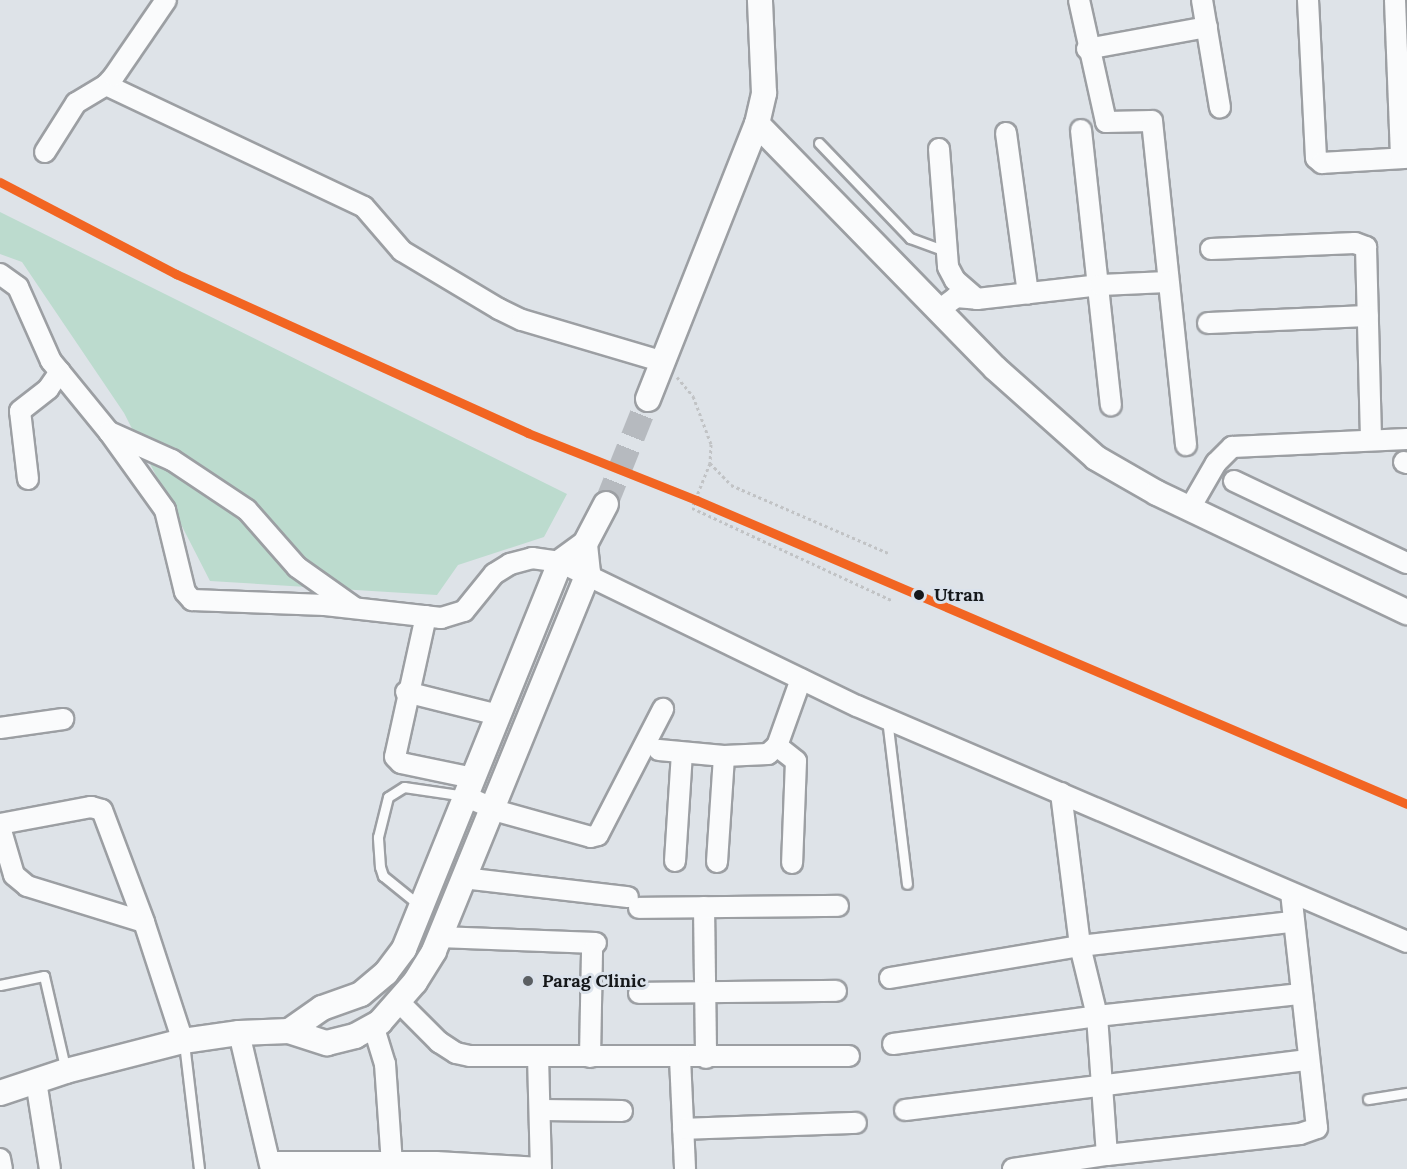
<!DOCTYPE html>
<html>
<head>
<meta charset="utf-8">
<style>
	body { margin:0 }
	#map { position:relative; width:1407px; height:1169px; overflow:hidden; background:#dee3e8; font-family:Lora,serif }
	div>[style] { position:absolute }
	.green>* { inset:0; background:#bcdbce }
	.tertiary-tunnel>* { height:24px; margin-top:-12px; transform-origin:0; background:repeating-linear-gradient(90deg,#b6babf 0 24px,transparent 0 36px) }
	.path>* { height:3px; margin-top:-1.5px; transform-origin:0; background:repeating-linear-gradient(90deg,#c1c3c5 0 3px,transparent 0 6px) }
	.roads { filter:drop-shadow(2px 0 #9c9fa3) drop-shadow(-2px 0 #9c9fa3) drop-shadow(0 2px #9c9fa3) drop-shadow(0 -2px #9c9fa3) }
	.service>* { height:9px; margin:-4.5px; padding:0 4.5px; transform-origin:4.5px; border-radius:4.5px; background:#fafbfc }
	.minor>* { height:20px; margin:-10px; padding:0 10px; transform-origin:10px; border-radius:10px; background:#fafbfc }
	.tertiary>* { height:24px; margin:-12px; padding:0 12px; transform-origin:12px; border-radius:12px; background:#fafbfc }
	.rail-1>* { height:9px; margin:-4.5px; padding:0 4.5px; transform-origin:4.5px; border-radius:4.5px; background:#f26522 }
	.dots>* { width:16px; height:16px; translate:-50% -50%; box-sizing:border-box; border:3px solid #dbe2eb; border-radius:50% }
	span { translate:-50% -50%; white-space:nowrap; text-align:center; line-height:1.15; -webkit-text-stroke:6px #dbe2eb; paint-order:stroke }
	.stop-label { font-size:18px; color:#15181b; font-weight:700 }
	.left { translate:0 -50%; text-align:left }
	.poi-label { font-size:18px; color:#15181b; font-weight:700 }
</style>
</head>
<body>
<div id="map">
	<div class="green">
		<i style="clip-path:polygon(0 212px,567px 494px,544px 537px,458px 565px,437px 595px,210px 581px,124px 413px,22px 262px,0 254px)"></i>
	</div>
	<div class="tertiary-tunnel">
		<i style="left:606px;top:504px;width:113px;rotate:-68.2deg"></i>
	</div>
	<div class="path">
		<i style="left:677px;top:377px;width:25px;rotate:50deg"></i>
		<i style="left:693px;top:396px;width:51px;rotate:69.4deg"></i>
		<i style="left:711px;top:444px;width:19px;rotate:93deg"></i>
		<i style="left:710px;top:463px;width:48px;rotate:111.8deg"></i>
		<i style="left:692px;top:508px;width:221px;rotate:24.8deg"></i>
		<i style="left:710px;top:463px;width:30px;rotate:46deg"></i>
		<i style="left:731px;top:485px;width:171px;rotate:23.4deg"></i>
	</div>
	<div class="roads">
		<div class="service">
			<i style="left:819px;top:143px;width:132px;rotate:46.2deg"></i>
			<i style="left:910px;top:238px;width:40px;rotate:20.2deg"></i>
			<i style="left:887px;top:719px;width:166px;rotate:83.1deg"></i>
			<i style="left:419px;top:905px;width:46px;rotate:-141.1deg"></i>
			<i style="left:383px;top:876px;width:9px;rotate:-108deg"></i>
			<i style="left:380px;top:867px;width:30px;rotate:-94deg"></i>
			<i style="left:378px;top:837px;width:41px;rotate:-76deg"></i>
			<i style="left:388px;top:797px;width:19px;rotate:-32deg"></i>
			<i style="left:404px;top:787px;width:62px;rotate:8.4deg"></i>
			<i style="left:0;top:985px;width:45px;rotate:-11.6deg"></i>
			<i style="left:44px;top:976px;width:98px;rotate:77deg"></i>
			<i style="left:184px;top:1043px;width:127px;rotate:83.2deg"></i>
			<i style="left:1368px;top:1099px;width:39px;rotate:-9deg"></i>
		</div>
		<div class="minor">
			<i style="left:1079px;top:0;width:125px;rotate:77.5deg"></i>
			<i style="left:1106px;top:122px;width:46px;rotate:-1.2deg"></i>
			<i style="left:1152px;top:121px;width:326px;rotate:84deg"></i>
			<i style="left:1202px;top:0;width:109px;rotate:80.5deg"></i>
			<i style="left:1308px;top:0;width:158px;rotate:87.1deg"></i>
			<i style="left:1316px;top:158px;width:8px;rotate:40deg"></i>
			<i style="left:1322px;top:163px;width:85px;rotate:-3.4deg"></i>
			<i style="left:1395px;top:0;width:158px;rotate:87.8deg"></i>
			<i style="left:1087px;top:49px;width:122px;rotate:-10.4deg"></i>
			<i style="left:106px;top:85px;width:285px;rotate:25.3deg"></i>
			<i style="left:364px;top:207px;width:58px;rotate:49.2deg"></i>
			<i style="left:402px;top:251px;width:113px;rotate:30.9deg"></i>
			<i style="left:499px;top:309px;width:25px;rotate:26deg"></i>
			<i style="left:522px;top:320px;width:148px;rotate:16.5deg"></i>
			<i style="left:1081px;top:130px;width:277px;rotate:83.8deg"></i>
			<i style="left:1006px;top:133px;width:162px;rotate:82.2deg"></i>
			<i style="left:939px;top:149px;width:118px;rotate:85.6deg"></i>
			<i style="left:948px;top:267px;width:15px;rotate:62deg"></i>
			<i style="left:955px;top:280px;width:29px;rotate:41deg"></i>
			<i style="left:45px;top:152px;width:58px;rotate:-57.7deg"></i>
			<i style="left:76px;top:103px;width:35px;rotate:-31deg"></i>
			<i style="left:106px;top:85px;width:12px;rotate:-48deg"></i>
			<i style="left:114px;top:76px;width:92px;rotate:-55.6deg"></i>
			<i style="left:1211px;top:249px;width:144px;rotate:-2.4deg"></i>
			<i style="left:1355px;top:243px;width:12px;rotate:20deg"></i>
			<i style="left:1366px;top:247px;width:192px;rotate:88.5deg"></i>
			<i style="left:0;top:274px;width:22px;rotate:36deg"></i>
			<i style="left:18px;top:287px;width:81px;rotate:66deg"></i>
			<i style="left:51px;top:361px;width:92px;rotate:50.8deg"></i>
			<i style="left:109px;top:432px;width:96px;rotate:54.3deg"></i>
			<i style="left:165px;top:510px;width:84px;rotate:76.3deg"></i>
			<i style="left:185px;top:592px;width:11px;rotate:49deg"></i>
			<i style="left:192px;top:600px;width:133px;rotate:2.2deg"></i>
			<i style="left:325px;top:605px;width:117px;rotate:6.4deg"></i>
			<i style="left:441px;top:618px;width:24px;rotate:-17deg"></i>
			<i style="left:464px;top:611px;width:48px;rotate:-51deg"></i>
			<i style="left:494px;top:574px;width:19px;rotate:-32deg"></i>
			<i style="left:510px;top:564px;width:23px;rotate:-15deg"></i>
			<i style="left:532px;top:558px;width:28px;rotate:8deg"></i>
			<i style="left:560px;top:562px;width:330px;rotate:25.9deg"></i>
			<i style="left:857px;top:706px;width:598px;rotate:23.22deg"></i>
			<i style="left:939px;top:310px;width:21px;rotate:-37deg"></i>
			<i style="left:956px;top:297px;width:21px;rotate:5deg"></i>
			<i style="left:977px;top:299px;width:124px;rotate:-6.5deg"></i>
			<i style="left:1100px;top:285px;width:68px;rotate:-2.5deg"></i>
			<i style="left:1208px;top:323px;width:160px;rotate:-2.5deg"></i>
			<i style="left:109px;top:432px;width:69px;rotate:24deg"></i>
			<i style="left:172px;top:460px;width:90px;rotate:33.7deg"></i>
			<i style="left:247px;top:510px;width:76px;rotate:48.7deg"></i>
			<i style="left:297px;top:567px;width:71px;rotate:35.3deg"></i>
			<i style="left:1404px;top:462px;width:3px;rotate:18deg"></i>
			<i style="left:28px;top:479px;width:68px;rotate:-96.7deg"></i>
			<i style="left:20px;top:411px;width:36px;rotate:-38deg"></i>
			<i style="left:48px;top:389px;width:21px;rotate:-55deg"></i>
			<i style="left:1234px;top:481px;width:191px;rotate:25.4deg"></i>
			<i style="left:1190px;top:508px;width:52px;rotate:-60deg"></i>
			<i style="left:1216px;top:463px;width:23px;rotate:-45deg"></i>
			<i style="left:1232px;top:447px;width:175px;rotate:-2.6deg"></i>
			<i style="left:426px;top:616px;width:144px;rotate:102.4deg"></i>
			<i style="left:395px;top:757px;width:8px;rotate:45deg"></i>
			<i style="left:401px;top:763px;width:74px;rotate:11.8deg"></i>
			<i style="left:406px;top:692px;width:95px;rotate:14deg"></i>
			<i style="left:0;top:728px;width:64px;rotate:-8.1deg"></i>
			<i style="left:777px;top:746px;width:24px;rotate:38deg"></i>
			<i style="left:796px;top:761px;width:102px;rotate:92.2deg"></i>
			<i style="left:659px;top:750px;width:65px;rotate:5.3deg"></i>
			<i style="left:724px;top:756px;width:44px;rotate:-2.6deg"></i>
			<i style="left:768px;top:754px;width:12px;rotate:-42deg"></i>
			<i style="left:777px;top:746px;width:71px;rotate:-70.3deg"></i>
			<i style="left:1061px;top:793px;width:154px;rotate:82.9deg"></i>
			<i style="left:1080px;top:946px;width:72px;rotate:76.3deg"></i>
			<i style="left:1097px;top:1016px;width:139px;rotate:85.9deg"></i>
			<i style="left:1107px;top:1155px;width:194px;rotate:-6.2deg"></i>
			<i style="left:1300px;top:1134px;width:18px;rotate:-19deg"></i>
			<i style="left:1317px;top:1128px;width:236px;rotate:-96.3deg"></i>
			<i style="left:465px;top:796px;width:39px;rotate:24deg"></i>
			<i style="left:501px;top:812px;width:93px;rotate:15.5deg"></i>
			<i style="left:591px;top:837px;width:7px;rotate:-16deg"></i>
			<i style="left:598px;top:835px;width:142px;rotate:-62.7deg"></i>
			<i style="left:0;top:824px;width:93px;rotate:-10.6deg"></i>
			<i style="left:91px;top:807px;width:11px;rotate:15deg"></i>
			<i style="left:102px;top:810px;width:120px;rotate:69.4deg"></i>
			<i style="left:0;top:827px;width:50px;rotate:73.7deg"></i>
			<i style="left:14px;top:875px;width:17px;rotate:40deg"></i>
			<i style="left:27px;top:886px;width:122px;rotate:17.1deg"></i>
			<i style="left:144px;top:922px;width:125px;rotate:71.9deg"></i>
			<i style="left:675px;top:861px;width:108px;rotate:-86.3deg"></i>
			<i style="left:717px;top:862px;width:106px;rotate:-86.2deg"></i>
			<i style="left:463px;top:878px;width:166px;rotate:6.6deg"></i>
			<i style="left:704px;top:907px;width:151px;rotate:89.2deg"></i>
			<i style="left:639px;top:908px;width:199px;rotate:-0.6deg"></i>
			<i style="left:439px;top:937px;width:157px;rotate:2.2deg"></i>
			<i style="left:890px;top:978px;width:193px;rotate:-9.6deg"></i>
			<i style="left:1080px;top:946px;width:213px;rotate:-6.5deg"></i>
			<i style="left:639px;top:993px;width:197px;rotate:-0.6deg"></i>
			<i style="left:399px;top:1002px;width:57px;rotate:45deg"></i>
			<i style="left:439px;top:1042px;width:20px;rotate:33deg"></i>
			<i style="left:456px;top:1053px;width:14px;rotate:12deg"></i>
			<i style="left:470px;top:1056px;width:379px"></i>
			<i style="left:373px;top:1025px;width:41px;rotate:72.9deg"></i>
			<i style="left:385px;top:1064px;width:100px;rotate:86deg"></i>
			<i style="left:239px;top:1033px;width:140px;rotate:76.8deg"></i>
			<i style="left:893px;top:1044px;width:206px;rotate:-7.8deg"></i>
			<i style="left:1097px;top:1016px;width:205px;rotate:-6.2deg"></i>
			<i style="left:538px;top:1056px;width:113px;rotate:88.5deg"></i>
			<i style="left:590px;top:1057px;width:106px;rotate:-88.9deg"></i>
			<i style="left:680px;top:1058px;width:111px;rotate:87.4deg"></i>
			<i style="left:36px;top:1081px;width:89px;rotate:81deg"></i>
			<i style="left:542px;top:1110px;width:80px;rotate:0.7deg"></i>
			<i style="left:905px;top:1110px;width:406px;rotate:-7.1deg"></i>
			<i style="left:683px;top:1129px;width:173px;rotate:-2deg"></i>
			<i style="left:0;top:1159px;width:10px;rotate:79deg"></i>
			<i style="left:271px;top:1162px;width:165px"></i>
			<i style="left:436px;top:1162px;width:105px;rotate:3.3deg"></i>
			<i style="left:1013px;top:1169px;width:95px;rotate:-8.5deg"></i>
		</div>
		<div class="tertiary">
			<i style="left:757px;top:124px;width:341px;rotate:45.7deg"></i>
			<i style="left:995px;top:368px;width:135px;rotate:41.7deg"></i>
			<i style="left:1096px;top:458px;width:70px;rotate:29.8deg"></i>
			<i style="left:1157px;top:493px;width:277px;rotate:25.5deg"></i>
			<i style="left:648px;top:399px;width:296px;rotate:-68.4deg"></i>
			<i style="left:757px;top:124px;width:32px;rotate:-77deg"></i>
			<i style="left:764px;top:93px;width:93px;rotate:-92.5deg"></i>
			<i style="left:289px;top:1031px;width:40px;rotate:-34.9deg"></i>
			<i style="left:322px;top:1008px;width:41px;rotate:-19.7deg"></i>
			<i style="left:361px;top:994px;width:33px;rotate:-40deg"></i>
			<i style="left:386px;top:973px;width:30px;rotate:-53deg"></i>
			<i style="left:404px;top:949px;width:417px;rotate:-68deg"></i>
			<i style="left:560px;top:562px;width:31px;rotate:-36deg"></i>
			<i style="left:585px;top:544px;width:45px;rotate:-62.3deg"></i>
			<i style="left:0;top:1093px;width:70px;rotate:-18.4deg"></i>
			<i style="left:66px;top:1071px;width:121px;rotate:-14.4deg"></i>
			<i style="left:183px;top:1041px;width:57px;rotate:-8.1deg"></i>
			<i style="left:239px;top:1033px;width:50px;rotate:-2.3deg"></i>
			<i style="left:289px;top:1031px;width:40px;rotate:18deg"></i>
			<i style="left:327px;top:1043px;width:29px;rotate:-14deg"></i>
			<i style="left:355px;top:1036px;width:29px;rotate:-29deg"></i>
			<i style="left:380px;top:1022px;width:53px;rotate:-48.8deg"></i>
			<i style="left:415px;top:982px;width:36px;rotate:-58deg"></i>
			<i style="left:434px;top:951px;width:408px;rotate:-67.8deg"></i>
			<i style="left:588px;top:573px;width:29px;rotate:-96deg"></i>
		</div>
	</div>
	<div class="rail-1">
		<i style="left:0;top:182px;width:199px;rotate:27.6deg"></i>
		<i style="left:176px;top:274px;width:386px;rotate:24.3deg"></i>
		<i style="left:528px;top:433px;width:181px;rotate:21.7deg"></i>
		<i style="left:696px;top:500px;width:773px;rotate:23.15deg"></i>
	</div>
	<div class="dots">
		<i style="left:919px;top:595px;background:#15181b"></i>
		<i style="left:528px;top:981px;background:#5b5f63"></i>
	</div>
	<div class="stop-label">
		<span class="left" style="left:934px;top:595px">Utran</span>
	</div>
	<div class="poi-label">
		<span class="left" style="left:542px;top:981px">Parag Clinic</span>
	</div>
</div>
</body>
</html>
